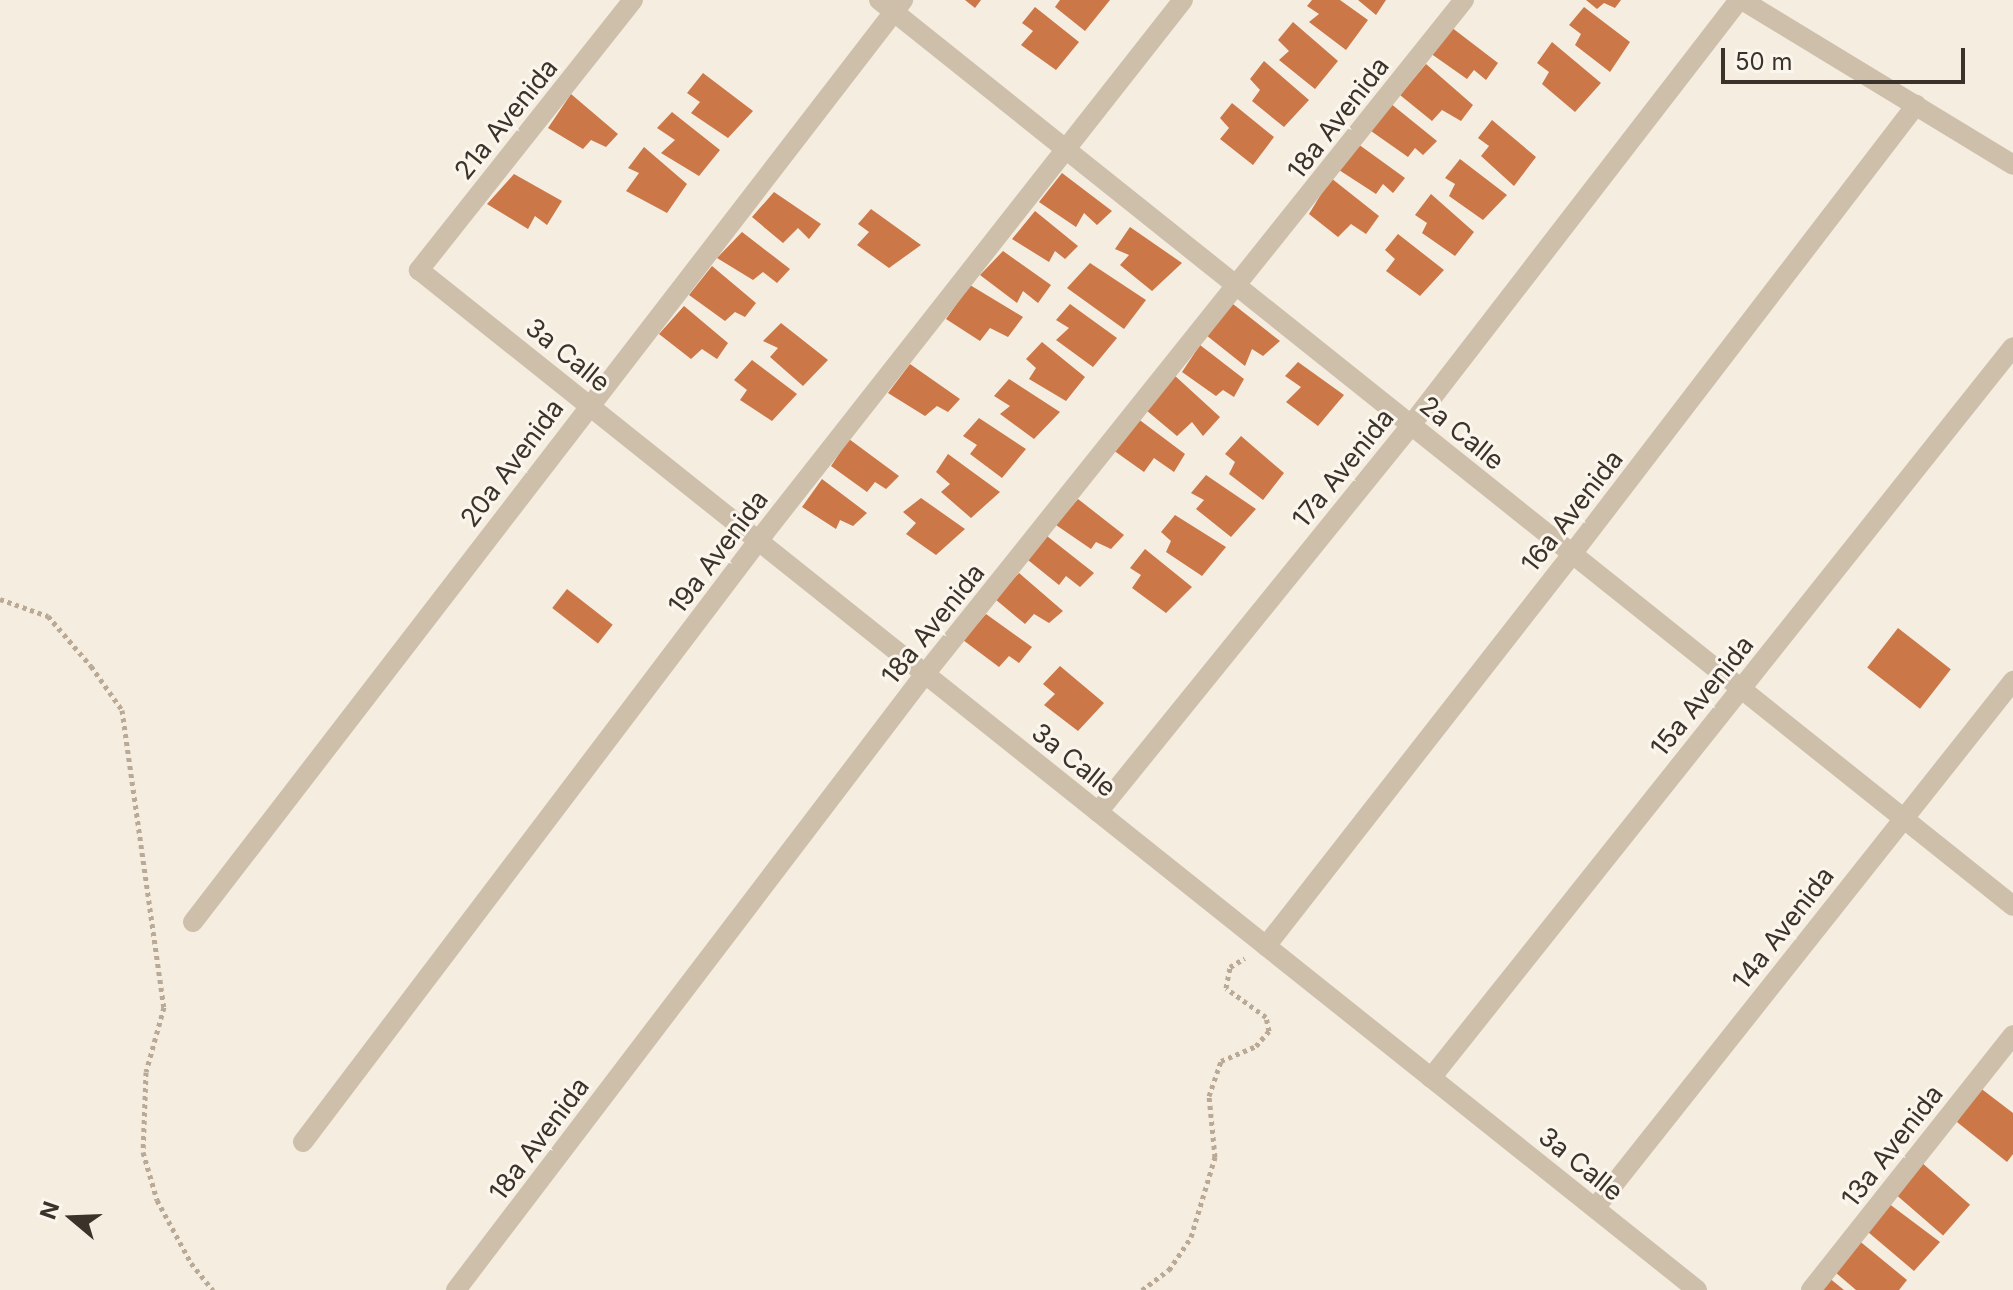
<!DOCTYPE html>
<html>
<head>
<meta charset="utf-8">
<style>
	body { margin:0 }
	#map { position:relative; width:2013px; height:1290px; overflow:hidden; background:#f4ede0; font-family:Inter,sans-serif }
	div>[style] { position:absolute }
	.building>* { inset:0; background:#cb7748; transform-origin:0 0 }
	.path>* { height:5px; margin-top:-2.5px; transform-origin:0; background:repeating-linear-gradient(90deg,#baa995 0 4px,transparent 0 8px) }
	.minor>* { height:20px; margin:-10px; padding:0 10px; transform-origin:10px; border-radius:10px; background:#cebfab }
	span { translate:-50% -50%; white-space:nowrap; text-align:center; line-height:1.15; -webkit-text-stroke:6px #fbf6ed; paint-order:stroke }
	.street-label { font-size:26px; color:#3b322a }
	.north { position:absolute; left:32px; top:1178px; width:80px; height:80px; -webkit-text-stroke:6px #fbf6ed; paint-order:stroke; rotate:289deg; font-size:22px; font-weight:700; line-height:32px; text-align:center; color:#3b322a }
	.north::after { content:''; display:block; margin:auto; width:28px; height:36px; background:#3b322a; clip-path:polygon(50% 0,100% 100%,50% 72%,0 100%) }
	.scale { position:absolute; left:1721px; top:48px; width:244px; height:36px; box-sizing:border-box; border:4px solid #3b322a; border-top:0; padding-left:10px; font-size:24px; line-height:28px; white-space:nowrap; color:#3b322a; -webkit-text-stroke:6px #fbf6ed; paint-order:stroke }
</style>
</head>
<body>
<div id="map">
	<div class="building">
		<i style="clip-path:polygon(965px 0,981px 0,975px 8px)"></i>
		<i style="clip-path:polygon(1060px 0,1110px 0,1085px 31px,1055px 7px)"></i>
		<i style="clip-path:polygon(1312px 0,1340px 0,1368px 20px,1346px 50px,1309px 22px,1319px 14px,1307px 6px)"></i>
		<i style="clip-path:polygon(1358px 0,1386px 0,1376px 15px)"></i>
		<i style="clip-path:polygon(1586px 0,1621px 0,1615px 8px,1604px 3px,1597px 9px)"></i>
		<i style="clip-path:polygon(1035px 7px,1079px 42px,1056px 70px,1021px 45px,1033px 31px,1022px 23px)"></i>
		<i style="clip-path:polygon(1584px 7px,1630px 42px,1610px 72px,1575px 45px,1581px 34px,1569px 25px)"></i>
		<i style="clip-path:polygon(1293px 22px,1338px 61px,1315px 89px,1279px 60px,1289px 51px,1278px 40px)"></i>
		<i style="clip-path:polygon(1451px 27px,1498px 63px,1486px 80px,1474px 70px,1467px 79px,1430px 53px)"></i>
		<i style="clip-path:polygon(1552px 42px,1601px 83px,1575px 112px,1542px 84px,1549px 72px,1537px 63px)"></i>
		<i style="clip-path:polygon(1264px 61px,1309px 100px,1284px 127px,1252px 101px,1260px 90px,1250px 79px)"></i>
		<i style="clip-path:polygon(1426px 64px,1473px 105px,1461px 121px,1442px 110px,1432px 121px,1400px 95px)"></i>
		<i style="clip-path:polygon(703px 73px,753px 111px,728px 138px,691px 113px,700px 102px,687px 93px)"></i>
		<i style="clip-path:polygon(571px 94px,618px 134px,606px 147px,591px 140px,583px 149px,548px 128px)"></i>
		<i style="clip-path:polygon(1232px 103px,1274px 137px,1253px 165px,1220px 139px,1229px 128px,1220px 118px)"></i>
		<i style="clip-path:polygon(1390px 103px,1437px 141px,1423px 155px,1415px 148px,1408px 157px,1371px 131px)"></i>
		<i style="clip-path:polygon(672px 112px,720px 150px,699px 176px,661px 153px,675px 140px,657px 128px)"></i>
		<i style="clip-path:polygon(1492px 120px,1536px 157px,1514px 186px,1481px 156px,1489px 146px,1478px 138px)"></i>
		<i style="clip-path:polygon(1358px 144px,1405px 178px,1393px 193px,1383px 184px,1376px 194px,1339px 170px)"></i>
		<i style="clip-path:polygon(644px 147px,687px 184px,667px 213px,626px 191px,639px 173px,628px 168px)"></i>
		<i style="clip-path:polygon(1460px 159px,1507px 195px,1483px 220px,1449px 196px,1455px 184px,1445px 178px)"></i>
		<i style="clip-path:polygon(1062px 173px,1112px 211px,1097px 225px,1084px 213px,1076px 227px,1039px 202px)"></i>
		<i style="clip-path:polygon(514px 174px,562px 201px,547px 225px,535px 216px,528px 229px,487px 204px)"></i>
		<i style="clip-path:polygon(1331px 178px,1379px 216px,1366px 234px,1351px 224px,1338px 237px,1309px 214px)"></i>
		<i style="clip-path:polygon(774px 192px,821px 224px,809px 239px,798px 228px,783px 243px,752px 217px)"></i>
		<i style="clip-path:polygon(1431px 194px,1474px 232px,1455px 256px,1422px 233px,1427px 223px,1415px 215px)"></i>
		<i style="clip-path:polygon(871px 209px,921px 245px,889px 268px,857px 245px,869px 232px,858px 224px)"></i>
		<i style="clip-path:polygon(1035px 211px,1078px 246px,1065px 259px,1055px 251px,1049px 262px,1012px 239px)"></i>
		<i style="clip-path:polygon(1130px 227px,1182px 263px,1152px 291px,1120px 265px,1129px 255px,1115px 249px)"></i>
		<i style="clip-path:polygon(742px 232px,790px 269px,777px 283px,763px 272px,753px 280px,717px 258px)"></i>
		<i style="clip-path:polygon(1398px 234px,1444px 270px,1420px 296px,1386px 271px,1395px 259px,1385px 250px)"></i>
		<i style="clip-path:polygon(1003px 251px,1051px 285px,1038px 303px,1023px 291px,1017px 303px,980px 275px)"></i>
		<i style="clip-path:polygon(1090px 263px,1146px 300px,1124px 329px,1067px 288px)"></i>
		<i style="clip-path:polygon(712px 266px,756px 303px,745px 317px,735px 312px,725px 321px,689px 295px)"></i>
		<i style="clip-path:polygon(970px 285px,1023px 317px,1008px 337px,990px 328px,980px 341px,946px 319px)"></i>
		<i style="clip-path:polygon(1070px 304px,1117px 338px,1093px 367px,1056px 340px,1069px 328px,1056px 320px)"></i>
		<i style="clip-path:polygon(1233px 304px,1280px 341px,1263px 356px,1252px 349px,1245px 366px,1206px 335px)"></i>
		<i style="clip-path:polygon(684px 306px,728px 343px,717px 359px,702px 349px,691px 359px,659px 334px)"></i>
		<i style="clip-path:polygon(781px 323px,828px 360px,803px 386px,770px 357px,778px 348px,763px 341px)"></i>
		<i style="clip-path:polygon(1042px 342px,1085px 377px,1066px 401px,1029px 379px,1036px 368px,1026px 359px)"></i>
		<i style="clip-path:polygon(1200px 345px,1244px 379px,1234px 397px,1223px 390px,1216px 396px,1182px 372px)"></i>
		<i style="clip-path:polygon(752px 360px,797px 394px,772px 421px,740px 400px,747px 390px,734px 380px)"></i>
		<i style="clip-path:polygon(1298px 362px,1344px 395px,1318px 426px,1286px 402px,1301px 387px,1285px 376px)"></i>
		<i style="clip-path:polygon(910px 364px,960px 399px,948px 412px,937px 406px,925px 416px,888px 393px)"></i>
		<i style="clip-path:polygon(1173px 374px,1220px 417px,1203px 436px,1192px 422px,1177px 436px,1146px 410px)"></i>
		<i style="clip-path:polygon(1009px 379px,1060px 412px,1034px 439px,1000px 414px,1010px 406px,994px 396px)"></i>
		<i style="clip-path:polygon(979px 418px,1026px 449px,1002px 478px,970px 454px,977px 445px,963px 436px)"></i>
		<i style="clip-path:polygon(1137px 418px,1185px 454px,1174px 472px,1154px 458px,1144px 472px,1113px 450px)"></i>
		<i style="clip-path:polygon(1241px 436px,1284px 473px,1263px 500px,1229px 474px,1235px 462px,1225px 454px)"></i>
		<i style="clip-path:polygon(849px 439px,899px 476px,886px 489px,875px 482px,867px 492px,831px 466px)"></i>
		<i style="clip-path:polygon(948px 454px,1000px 492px,971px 518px,941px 492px,950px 484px,936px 472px)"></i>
		<i style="clip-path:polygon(1206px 475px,1256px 509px,1231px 537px,1196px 509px,1204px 500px,1191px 493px)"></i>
		<i style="clip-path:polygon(822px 479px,867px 513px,853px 526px,840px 520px,836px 529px,802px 507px)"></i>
		<i style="clip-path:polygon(921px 498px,965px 529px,936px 555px,906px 534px,916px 523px,903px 512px)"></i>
		<i style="clip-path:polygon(1078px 499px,1124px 535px,1111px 549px,1096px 542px,1091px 549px,1056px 525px)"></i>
		<i style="clip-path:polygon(1175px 515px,1226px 547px,1202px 576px,1166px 552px,1171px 541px,1161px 532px)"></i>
		<i style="clip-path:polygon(1047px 536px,1094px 573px,1080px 587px,1066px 576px,1059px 585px,1028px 560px)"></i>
		<i style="clip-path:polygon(1145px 549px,1192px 587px,1166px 613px,1132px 588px,1141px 575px,1130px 568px)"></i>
		<i style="clip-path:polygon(1019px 573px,1063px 611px,1049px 623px,1034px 614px,1025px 624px,995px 599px)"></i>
		<i style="left:567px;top:589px;width:58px;height:24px;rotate:38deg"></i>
		<i style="clip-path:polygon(986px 614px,1032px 647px,1019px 663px,1009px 656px,999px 667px,963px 640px)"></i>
		<i style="left:1898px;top:628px;width:67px;height:50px;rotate:38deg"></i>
		<i style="clip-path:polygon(1060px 666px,1104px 703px,1078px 731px,1044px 705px,1055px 694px,1043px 684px)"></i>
		<i style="clip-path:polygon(1979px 1087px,2013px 1113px,2013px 1154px,2007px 1162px,1957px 1122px)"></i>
		<i style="left:1921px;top:1162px;width:65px;height:41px;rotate:41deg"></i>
		<i style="clip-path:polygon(1888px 1203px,1940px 1242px,1914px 1271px,1868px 1232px)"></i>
		<i style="clip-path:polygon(1857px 1239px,1907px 1280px,1899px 1290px,1856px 1290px,1835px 1272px)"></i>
		<i style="clip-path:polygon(1828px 1277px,1844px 1290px,1819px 1290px)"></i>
	</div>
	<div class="path">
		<i style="left:0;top:599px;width:51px;rotate:19.5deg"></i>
		<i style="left:48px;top:616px;width:66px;rotate:49.3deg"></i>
		<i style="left:91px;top:666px;width:54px;rotate:54.8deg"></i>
		<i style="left:122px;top:710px;width:300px;rotate:82deg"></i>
		<i style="left:164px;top:1007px;width:67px;rotate:105.5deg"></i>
		<i style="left:146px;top:1072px;width:80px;rotate:92.1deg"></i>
		<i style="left:143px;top:1152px;width:50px;rotate:73.7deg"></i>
		<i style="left:157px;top:1200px;width:72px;rotate:61.6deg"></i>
		<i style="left:191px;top:1263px;width:35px;rotate:51deg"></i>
		<i style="left:1142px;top:1290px;width:34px;rotate:-37deg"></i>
		<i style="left:1169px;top:1270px;width:40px;rotate:-56deg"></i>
		<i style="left:1191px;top:1237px;width:84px;rotate:-73.3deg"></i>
		<i style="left:1215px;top:1157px;width:61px;rotate:-95.6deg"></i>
		<i style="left:1209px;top:1096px;width:37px;rotate:-71deg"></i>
		<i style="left:1221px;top:1061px;width:38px;rotate:-23deg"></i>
		<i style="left:1256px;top:1046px;width:20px;rotate:-49deg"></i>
		<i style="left:1269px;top:1031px;width:14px;rotate:-102deg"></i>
		<i style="left:1266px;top:1017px;width:49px;rotate:-144.1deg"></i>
		<i style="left:1226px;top:988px;width:21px;rotate:-79deg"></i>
		<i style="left:1230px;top:967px;width:17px;rotate:-31deg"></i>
	</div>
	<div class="minor">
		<i style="left:633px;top:0;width:345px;rotate:128.4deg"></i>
		<i style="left:419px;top:270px;width:1635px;rotate:38.59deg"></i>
		<i style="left:879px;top:0;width:1451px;rotate:38.62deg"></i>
		<i style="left:1742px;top:0;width:317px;rotate:31.3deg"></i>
		<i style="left:1098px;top:812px;width:498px;rotate:-51deg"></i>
		<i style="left:1411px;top:425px;width:537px;rotate:-52.34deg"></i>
		<i style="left:193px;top:922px;width:1164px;rotate:-52.4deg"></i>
		<i style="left:1266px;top:946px;width:497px;rotate:-52deg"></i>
		<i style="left:1572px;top:554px;width:566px;rotate:-52.54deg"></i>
		<i style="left:1431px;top:1078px;width:934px;rotate:-51.47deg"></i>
		<i style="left:303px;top:1142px;width:754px;rotate:-52.87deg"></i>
		<i style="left:758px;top:541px;width:688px;rotate:-51.85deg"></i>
		<i style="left:1595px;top:1208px;width:673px;rotate:-51.58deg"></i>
		<i style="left:456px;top:1290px;width:774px;rotate:-52.72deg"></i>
		<i style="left:925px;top:674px;width:863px;rotate:-51.35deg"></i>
		<i style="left:1811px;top:1290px;width:325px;rotate:-51.6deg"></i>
	</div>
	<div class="street-label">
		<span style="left:1338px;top:118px;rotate:-52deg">18a Avenida</span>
		<span style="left:506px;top:119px;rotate:-51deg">21a Avenida</span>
		<span style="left:568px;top:355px;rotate:39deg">3a Calle</span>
		<span style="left:1462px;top:433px;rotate:39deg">2a Calle</span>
		<span style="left:512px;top:463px;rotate:-53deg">20a Avenida</span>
		<span style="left:1343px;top:468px;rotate:-51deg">17a Avenida</span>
		<span style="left:1572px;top:511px;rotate:-52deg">16a Avenida</span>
		<span style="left:718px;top:552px;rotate:-53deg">19a Avenida</span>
		<span style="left:933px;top:624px;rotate:-51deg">18a Avenida</span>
		<span style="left:1702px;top:696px;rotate:-51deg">15a Avenida</span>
		<span style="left:1074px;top:760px;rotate:39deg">3a Calle</span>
		<span style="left:1783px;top:928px;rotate:-52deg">14a Avenida</span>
		<span style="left:539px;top:1139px;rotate:-53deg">18a Avenida</span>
		<span style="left:1892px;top:1146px;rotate:-52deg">13a Avenida</span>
		<span style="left:1581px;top:1164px;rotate:39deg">3a Calle</span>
	</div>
	<div class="north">N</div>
	<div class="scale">50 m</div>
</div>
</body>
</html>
